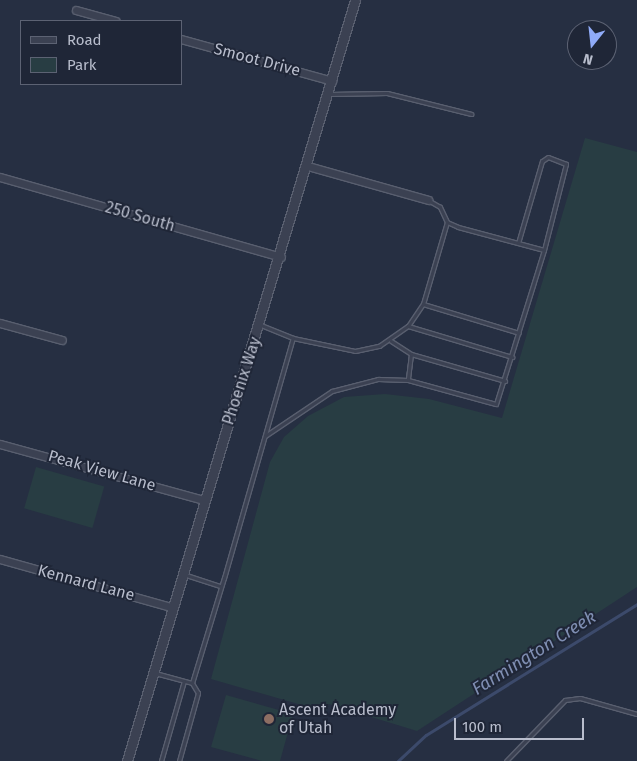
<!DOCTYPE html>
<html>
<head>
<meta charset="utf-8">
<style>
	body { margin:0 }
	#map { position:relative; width:637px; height:761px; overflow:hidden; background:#262f42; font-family:"Fira Sans",sans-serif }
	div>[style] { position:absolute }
	.green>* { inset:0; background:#283d43; transform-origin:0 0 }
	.stream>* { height:2.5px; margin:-1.25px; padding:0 1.25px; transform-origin:1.25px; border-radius:1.25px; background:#3c4a6b }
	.roads { filter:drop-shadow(1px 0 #595f6f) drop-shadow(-1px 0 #595f6f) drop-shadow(0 1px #595f6f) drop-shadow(0 -1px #595f6f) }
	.service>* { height:3px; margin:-1.5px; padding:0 1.5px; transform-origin:1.5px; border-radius:1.5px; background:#3b4152 }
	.minor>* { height:7px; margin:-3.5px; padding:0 3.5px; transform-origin:3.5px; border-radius:3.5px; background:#3b4152 }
	.tertiary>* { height:9px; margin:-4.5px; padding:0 4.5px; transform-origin:4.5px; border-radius:4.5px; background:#3b4152 }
	.dots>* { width:14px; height:14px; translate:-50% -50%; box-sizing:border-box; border:2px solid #1f2637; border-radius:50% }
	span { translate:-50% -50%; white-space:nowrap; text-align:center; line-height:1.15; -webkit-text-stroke:4px #1f2637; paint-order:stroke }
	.street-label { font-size:16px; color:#b8bdcc }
	.poi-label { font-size:16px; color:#b8bdcc }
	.left { translate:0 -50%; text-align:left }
	.water-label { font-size:18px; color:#7f8eb2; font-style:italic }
	.legend { position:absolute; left:20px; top:20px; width:162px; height:65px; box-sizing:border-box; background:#1f2637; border:1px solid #5c6273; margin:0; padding:6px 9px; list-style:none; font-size:15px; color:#b8bdcc }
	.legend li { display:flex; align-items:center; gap:10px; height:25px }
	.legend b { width:25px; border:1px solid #5c6273 }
	.north { position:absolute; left:567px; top:20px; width:50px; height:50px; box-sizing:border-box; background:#1f2637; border:1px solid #5c6273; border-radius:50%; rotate:196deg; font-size:14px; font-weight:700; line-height:20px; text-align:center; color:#b8bdcc }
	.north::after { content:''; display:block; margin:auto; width:18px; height:22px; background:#90abf8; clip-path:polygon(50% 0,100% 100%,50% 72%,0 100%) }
	.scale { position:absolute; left:454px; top:718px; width:130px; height:22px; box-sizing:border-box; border:2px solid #b8bdcc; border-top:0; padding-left:6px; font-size:15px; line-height:18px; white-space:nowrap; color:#b8bdcc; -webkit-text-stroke:4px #1f2637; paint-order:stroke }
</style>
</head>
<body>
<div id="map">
	<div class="green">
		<i style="clip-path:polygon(585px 138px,637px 152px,637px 587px,417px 731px,329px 704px,326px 712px,211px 679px,270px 462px,284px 437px,308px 416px,344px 397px,385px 394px,429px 399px,502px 418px)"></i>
		<i style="left:36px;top:467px;width:71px;height:43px;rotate:16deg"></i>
		<i style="clip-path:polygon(226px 695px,293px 714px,280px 761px,262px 761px,211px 747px)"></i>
	</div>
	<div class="stream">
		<i style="left:398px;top:761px;width:38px;rotate:-43deg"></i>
		<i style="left:426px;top:735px;width:248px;rotate:-31.8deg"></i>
	</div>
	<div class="roads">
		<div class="service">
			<i style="left:329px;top:94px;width:58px;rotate:-1deg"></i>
			<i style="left:387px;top:93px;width:87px;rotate:14deg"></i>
			<i style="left:447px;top:222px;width:12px;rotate:24deg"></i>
			<i style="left:458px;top:227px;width:89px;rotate:15deg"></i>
			<i style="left:544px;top:250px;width:89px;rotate:-75.7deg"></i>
			<i style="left:566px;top:164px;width:19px;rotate:-159deg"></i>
			<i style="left:548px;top:157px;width:7px;rotate:146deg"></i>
			<i style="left:542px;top:161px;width:85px;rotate:106.3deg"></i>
			<i style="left:423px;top:304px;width:100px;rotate:16.8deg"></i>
			<i style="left:408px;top:326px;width:109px;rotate:16.6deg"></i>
			<i style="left:293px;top:338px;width:63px;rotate:11.8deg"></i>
			<i style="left:355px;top:351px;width:25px;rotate:-12deg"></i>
			<i style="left:379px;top:346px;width:35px;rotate:-35deg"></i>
			<i style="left:408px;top:326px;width:27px;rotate:-56deg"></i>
			<i style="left:423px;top:304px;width:85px;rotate:-73.7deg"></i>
			<i style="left:447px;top:222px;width:17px;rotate:-115deg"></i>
			<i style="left:440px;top:207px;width:14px;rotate:-150deg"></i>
			<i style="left:391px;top:341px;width:24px;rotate:33deg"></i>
			<i style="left:411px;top:354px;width:26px;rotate:97deg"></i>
			<i style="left:411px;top:354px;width:98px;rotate:16deg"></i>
			<i style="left:265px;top:436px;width:81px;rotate:-33.9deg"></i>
			<i style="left:332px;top:391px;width:48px;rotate:-14.6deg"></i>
			<i style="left:378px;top:379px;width:30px;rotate:2deg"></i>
			<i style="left:408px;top:380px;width:91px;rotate:15.3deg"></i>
			<i style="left:496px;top:404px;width:161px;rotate:-72.7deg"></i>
			<i style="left:183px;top:574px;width:40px;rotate:18deg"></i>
			<i style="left:155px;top:673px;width:38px;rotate:15deg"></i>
			<i style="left:192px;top:683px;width:110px;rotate:-73.1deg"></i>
			<i style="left:224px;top:578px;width:250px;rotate:-74deg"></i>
			<i style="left:293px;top:338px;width:35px;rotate:-158deg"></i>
			<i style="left:161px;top:761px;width:83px;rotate:-74deg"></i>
			<i style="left:179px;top:761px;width:71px;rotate:-74.4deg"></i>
			<i style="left:198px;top:693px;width:12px;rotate:-121deg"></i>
			<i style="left:506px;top:761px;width:85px;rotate:-46deg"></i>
			<i style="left:565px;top:700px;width:15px;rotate:-8deg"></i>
			<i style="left:580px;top:698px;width:59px;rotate:15.7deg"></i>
		</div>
		<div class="minor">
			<i style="left:76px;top:10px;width:41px;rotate:15.4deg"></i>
			<i style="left:181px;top:39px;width:157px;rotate:15.5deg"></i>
			<i style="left:308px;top:166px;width:125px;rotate:15.8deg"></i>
			<i style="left:0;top:177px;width:292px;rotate:15.9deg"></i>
			<i style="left:0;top:323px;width:64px;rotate:15.3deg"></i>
			<i style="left:0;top:444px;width:211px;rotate:15.4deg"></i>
			<i style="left:0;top:559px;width:178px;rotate:15.7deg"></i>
		</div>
		<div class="tertiary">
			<i style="left:127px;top:761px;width:794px;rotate:-73.32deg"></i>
		</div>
	</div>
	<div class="dots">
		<i style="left:269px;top:719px;background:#8d6e63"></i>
	</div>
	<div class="street-label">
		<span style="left:257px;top:60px;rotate:15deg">Smoot Drive</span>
		<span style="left:140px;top:217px;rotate:16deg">250 South</span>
		<span style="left:242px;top:381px;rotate:-72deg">Phoenix Way</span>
		<span style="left:102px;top:471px;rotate:16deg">Peak View Lane</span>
		<span style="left:86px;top:583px;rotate:15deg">Kennard Lane</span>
	</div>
	<div class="poi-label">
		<span class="left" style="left:279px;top:719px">Ascent Academy<br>of Utah</span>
	</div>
	<div class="water-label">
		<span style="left:534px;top:653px;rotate:-32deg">Farmington Creek</span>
	</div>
	<ul class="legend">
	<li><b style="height:6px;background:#3b4152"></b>Road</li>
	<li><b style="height:14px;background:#283d43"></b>Park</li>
	</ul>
	<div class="north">N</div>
	<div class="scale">100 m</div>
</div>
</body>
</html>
